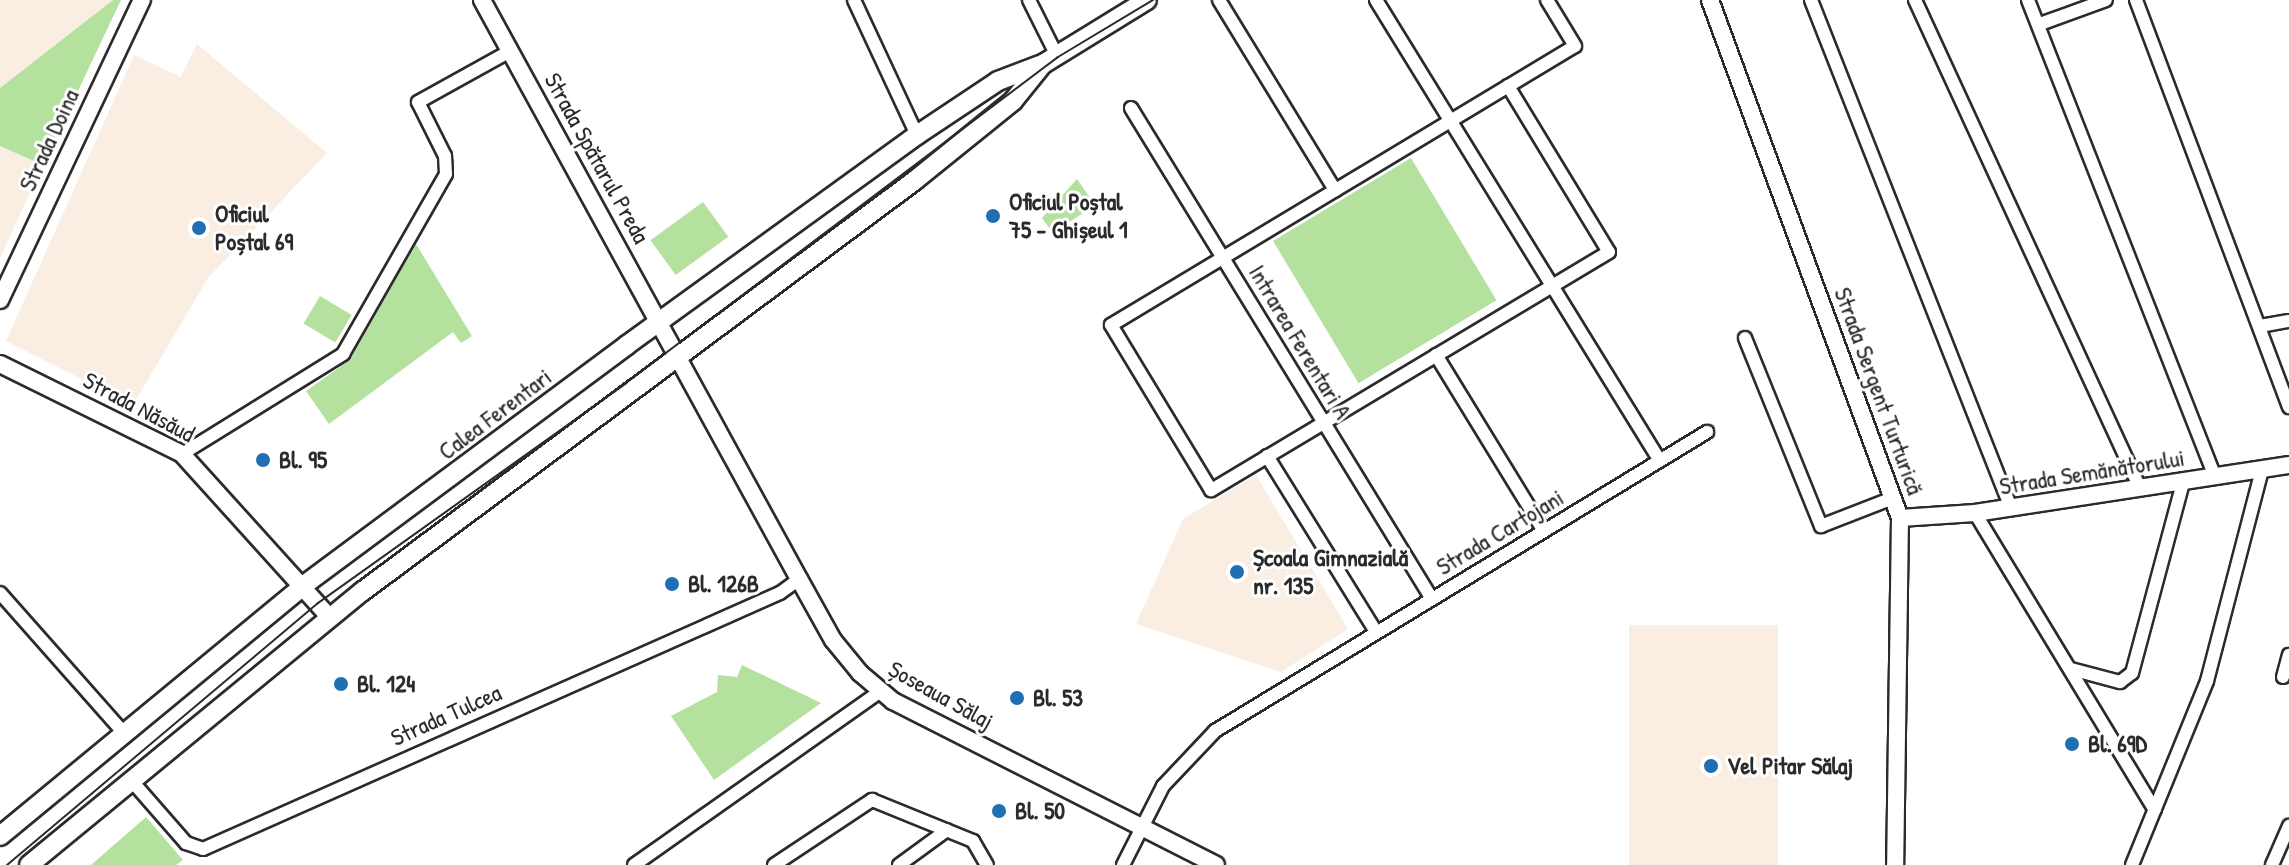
<!DOCTYPE html>
<html>
<head>
<meta charset="utf-8">
<style>
	body { margin:0 }
	#map { position:relative; width:2289px; height:865px; overflow:hidden; background:#fff; font-family:"Patrick Hand",sans-serif }
	div>[style] { position:absolute }
	.built>* { inset:0; background:#f9eee1; transform-origin:0 0 }
	.green>* { inset:0; background:#b5e19f; transform-origin:0 0 }
	.roads { filter:drop-shadow(2px 0 #2b2b2b) drop-shadow(-2px 0 #2b2b2b) drop-shadow(0 2px #2b2b2b) drop-shadow(0 -2px #2b2b2b) }
	.minor>* { height:12px; margin:-6px; padding:0 6px; transform-origin:6px; border-radius:6px; background:#fff }
	.tertiary>* { height:16px; margin:-8px; padding:0 8px; transform-origin:8px; border-radius:8px; background:#fff }
	.secondary>* { height:18px; margin:-9px; padding:0 9px; transform-origin:9px; border-radius:9px; background:#fff }
	.tram>* { height:2px; margin:-1px; padding:0 1px; transform-origin:1px; border-radius:1px; background:#2b2b2b }
	.dots>* { width:22px; height:22px; translate:-50% -50%; box-sizing:border-box; border:4px solid #fff; border-radius:50% }
	span { translate:-50% -50%; white-space:nowrap; text-align:center; line-height:1.15; -webkit-text-stroke:6px #fff; paint-order:stroke }
	.street-label { font-size:24px; color:#2b2b2b }
	.poi-label { font-size:24px; color:#2b2b2b; font-weight:700 }
	.left { translate:0 -50%; text-align:left }
</style>
</head>
<body>
<div id="map">
	<div class="built">
		<i style="clip-path:polygon(0 0,113px 0,0 88px)"></i>
		<i style="clip-path:polygon(197px 44px,327px 153px,208px 278px,133px 405px,6px 341px,134px 55px,181px 77px)"></i>
		<i style="clip-path:polygon(0 146px,43px 165px,0 258px)"></i>
		<i style="clip-path:polygon(1256px 475px,1348px 629px,1281px 672px,1136px 624px,1183px 519px)"></i>
		<i style="left:1629px;top:625px;width:149px;height:240px"></i>
	</div>
	<div class="green">
		<i style="clip-path:polygon(113px 0,121px 0,43px 165px,0 146px,0 88px)"></i>
		<i style="left:1411px;top:158px;width:166px;height:161px;rotate:59deg"></i>
		<i style="clip-path:polygon(1077px 179px,1095px 205px,1053px 233px,1042px 218px)"></i>
		<i style="left:703px;top:202px;width:43px;height:65px;rotate:54deg"></i>
		<i style="clip-path:polygon(416px 244px,472px 336px,461px 343px,453px 332px,329px 424px,306px 391px,350px 360px)"></i>
		<i style="left:320px;top:296px;width:37px;height:32px;rotate:31deg"></i>
		<i style="clip-path:polygon(742px 665px,821px 703px,714px 780px,671px 716px,717px 692px,718px 675px,737px 677px)"></i>
		<i style="clip-path:polygon(146px 817px,183px 860px,176px 865px,91px 865px)"></i>
	</div>
	<div class="roads">
		<div class="minor">
			<i style="left:854px;top:0;width:149px;rotate:65deg"></i>
			<i style="left:1029px;top:0;width:60px;rotate:63.4deg"></i>
			<i style="left:1219px;top:0;width:223px;rotate:58.6deg"></i>
			<i style="left:1376px;top:0;width:541px;rotate:58.36deg"></i>
			<i style="left:1811px;top:0;width:546px;rotate:68.51deg"></i>
			<i style="left:1915px;top:0;width:537px;rotate:65.25deg"></i>
			<i style="left:2028px;top:0;width:512px;rotate:68.59deg"></i>
			<i style="left:2136px;top:0;width:435px;rotate:69.4deg"></i>
			<i style="left:2040px;top:24px;width:70px;rotate:-20deg"></i>
			<i style="left:1508px;top:86px;width:194px;rotate:58.7deg"></i>
			<i style="left:1609px;top:252px;width:464px;rotate:149.1deg"></i>
			<i style="left:1211px;top:490px;width:193px;rotate:-121.2deg"></i>
			<i style="left:1111px;top:325px;width:541px;rotate:-31.02deg"></i>
			<i style="left:1575px;top:46px;width:54px;rotate:-121.3deg"></i>
			<i style="left:1131px;top:108px;width:576px;rotate:58.49deg"></i>
			<i style="left:2260px;top:326px;width:29px;rotate:-10deg"></i>
			<i style="left:1745px;top:338px;width:203px;rotate:68deg"></i>
			<i style="left:1821px;top:526px;width:77px;rotate:-21.3deg"></i>
			<i style="left:1436px;top:355px;width:206px;rotate:58.5deg"></i>
			<i style="left:182px;top:454px;width:190px;rotate:-31.8deg"></i>
			<i style="left:343px;top:354px;width:207px;rotate:-60.2deg"></i>
			<i style="left:446px;top:174px;width:18px;rotate:-93deg"></i>
			<i style="left:445px;top:156px;width:60px;rotate:-116.6deg"></i>
			<i style="left:418px;top:102px;width:105px;rotate:-29deg"></i>
			<i style="left:1267px;top:456px;width:207px;rotate:58.2deg"></i>
			<i style="left:1975px;top:513px;width:347px;rotate:58.8deg"></i>
			<i style="left:0;top:593px;width:186px;rotate:48.5deg"></i>
			<i style="left:2071px;top:669px;width:51px;rotate:14.9deg"></i>
			<i style="left:2120px;top:682px;width:15px;rotate:-37deg"></i>
			<i style="left:2132px;top:673px;width:198px;rotate:-75deg"></i>
			<i style="left:2283px;top:677px;width:23px;rotate:-75deg"></i>
			<i style="left:131px;top:780px;width:84px;rotate:48.9deg"></i>
			<i style="left:186px;top:843px;width:18px;rotate:19deg"></i>
			<i style="left:203px;top:849px;width:631px;rotate:-23.93deg"></i>
			<i style="left:780px;top:593px;width:24px;rotate:-36deg"></i>
			<i style="left:634px;top:865px;width:300px;rotate:-35.2deg"></i>
			<i style="left:774px;top:865px;width:118px;rotate:-33.6deg"></i>
			<i style="left:872px;top:800px;width:109px;rotate:22.1deg"></i>
			<i style="left:973px;top:841px;width:28px;rotate:60deg"></i>
			<i style="left:899px;top:865px;width:59px;rotate:-36.1deg"></i>
			<i style="left:1123px;top:865px;width:89px;rotate:-63.1deg"></i>
			<i style="left:1163px;top:786px;width:76px;rotate:-46.6deg"></i>
			<i style="left:1215px;top:731px;width:576px;rotate:-31.29deg"></i>
			<i style="left:2132px;top:865px;width:199px;rotate:-67.8deg"></i>
			<i style="left:2207px;top:681px;width:218px;rotate:-75.4deg"></i>
			<i style="left:2272px;top:865px;width:43px;rotate:-66.4deg"></i>
		</div>
		<div class="tertiary">
			<i style="left:482px;top:0;width:660px;rotate:61.3deg"></i>
			<i style="left:799px;top:579px;width:70px;rotate:60.9deg"></i>
			<i style="left:833px;top:640px;width:43px;rotate:50.7deg"></i>
			<i style="left:860px;top:673px;width:43px;rotate:40.3deg"></i>
			<i style="left:893px;top:701px;width:362px;rotate:26.9deg"></i>
			<i style="left:1710px;top:0;width:552px;rotate:69.86deg"></i>
			<i style="left:1900px;top:518px;width:347px;rotate:90.8deg"></i>
			<i style="left:0;top:300px;width:332px;rotate:-64.7deg"></i>
			<i style="left:0;top:364px;width:203px;rotate:26.3deg"></i>
			<i style="left:182px;top:454px;width:221px;rotate:47.9deg"></i>
			<i style="left:1900px;top:518px;width:75px;rotate:-3.8deg"></i>
			<i style="left:1975px;top:513px;width:318px;rotate:-8.7deg"></i>
		</div>
		<div class="secondary">
			<i style="left:0;top:836px;width:394px;rotate:-39.5deg"></i>
			<i style="left:304px;top:585px;width:402px;rotate:-36.6deg"></i>
			<i style="left:627px;top:345px;width:358px;rotate:-35.9deg"></i>
			<i style="left:917px;top:135px;width:97px;rotate:-33.7deg"></i>
			<i style="left:998px;top:81px;width:45px;rotate:-20.9deg"></i>
			<i style="left:29px;top:865px;width:432px;rotate:-39.4deg"></i>
			<i style="left:363px;top:591px;width:687px;rotate:-36.65deg"></i>
			<i style="left:914px;top:181px;width:127px;rotate:-38.9deg"></i>
			<i style="left:1013px;top:101px;width:48px;rotate:-51deg"></i>
			<i style="left:1043px;top:64px;width:122px;rotate:-31.6deg"></i>
		</div>
	</div>
	<div class="tram">
		<i style="left:7px;top:865px;width:407px;rotate:-40.1deg"></i>
		<i style="left:318px;top:603px;width:379px;rotate:-35.5deg"></i>
		<i style="left:626px;top:383px;width:541px;rotate:-37.04deg"></i>
		<i style="left:1058px;top:57px;width:111px;rotate:-31deg"></i>
	</div>
	<div class="dots">
		<i style="left:993px;top:216px;background:#1f6fb2"></i>
		<i style="left:199px;top:228px;background:#1f6fb2"></i>
		<i style="left:263px;top:460px;background:#1f6fb2"></i>
		<i style="left:1237px;top:572px;background:#1f6fb2"></i>
		<i style="left:672px;top:584px;background:#1f6fb2"></i>
		<i style="left:341px;top:684px;background:#1f6fb2"></i>
		<i style="left:1017px;top:698px;background:#1f6fb2"></i>
		<i style="left:2072px;top:744px;background:#1f6fb2"></i>
		<i style="left:1711px;top:766px;background:#1f6fb2"></i>
		<i style="left:999px;top:811px;background:#1f6fb2"></i>
	</div>
	<div class="street-label">
		<span style="left:49px;top:140px;rotate:-65deg">Strada Doina</span>
		<span style="left:597px;top:158px;rotate:61deg">Strada Spătarul Preda</span>
		<span style="left:1300px;top:342px;rotate:59deg">Intrarea Ferentari A</span>
		<span style="left:1879px;top:391px;rotate:70deg">Strada Sergent Turturică</span>
		<span style="left:139px;top:407px;rotate:28deg">Strada Năsăud</span>
		<span style="left:495px;top:414px;rotate:-37deg">Calea Ferentari</span>
		<span style="left:2092px;top:472px;rotate:-9deg">Strada Semănătorului</span>
		<span style="left:1500px;top:532px;rotate:-31deg">Strada Cartojani</span>
		<span style="left:941px;top:695px;rotate:29deg">Șoseaua Sălaj</span>
		<span style="left:446px;top:715px;rotate:-24deg">Strada Tulcea</span>
	</div>
	<div class="poi-label">
		<span class="left" style="left:1009px;top:216px">Oficiul Poștal<br>75 - Ghișeul 1</span>
		<span class="left" style="left:215px;top:228px">Oficiul<br>Poștal 69</span>
		<span class="left" style="left:279px;top:460px">Bl. 95</span>
		<span class="left" style="left:1253px;top:572px">Școala Gimnazială<br>nr. 135</span>
		<span class="left" style="left:688px;top:584px">Bl. 126B</span>
		<span class="left" style="left:357px;top:684px">Bl. 124</span>
		<span class="left" style="left:1033px;top:698px">Bl. 53</span>
		<span class="left" style="left:2088px;top:744px">Bl. 69D</span>
		<span class="left" style="left:1727px;top:766px">Vel Pitar Sălaj</span>
		<span class="left" style="left:1015px;top:811px">Bl. 50</span>
	</div>
</div>
</body>
</html>
